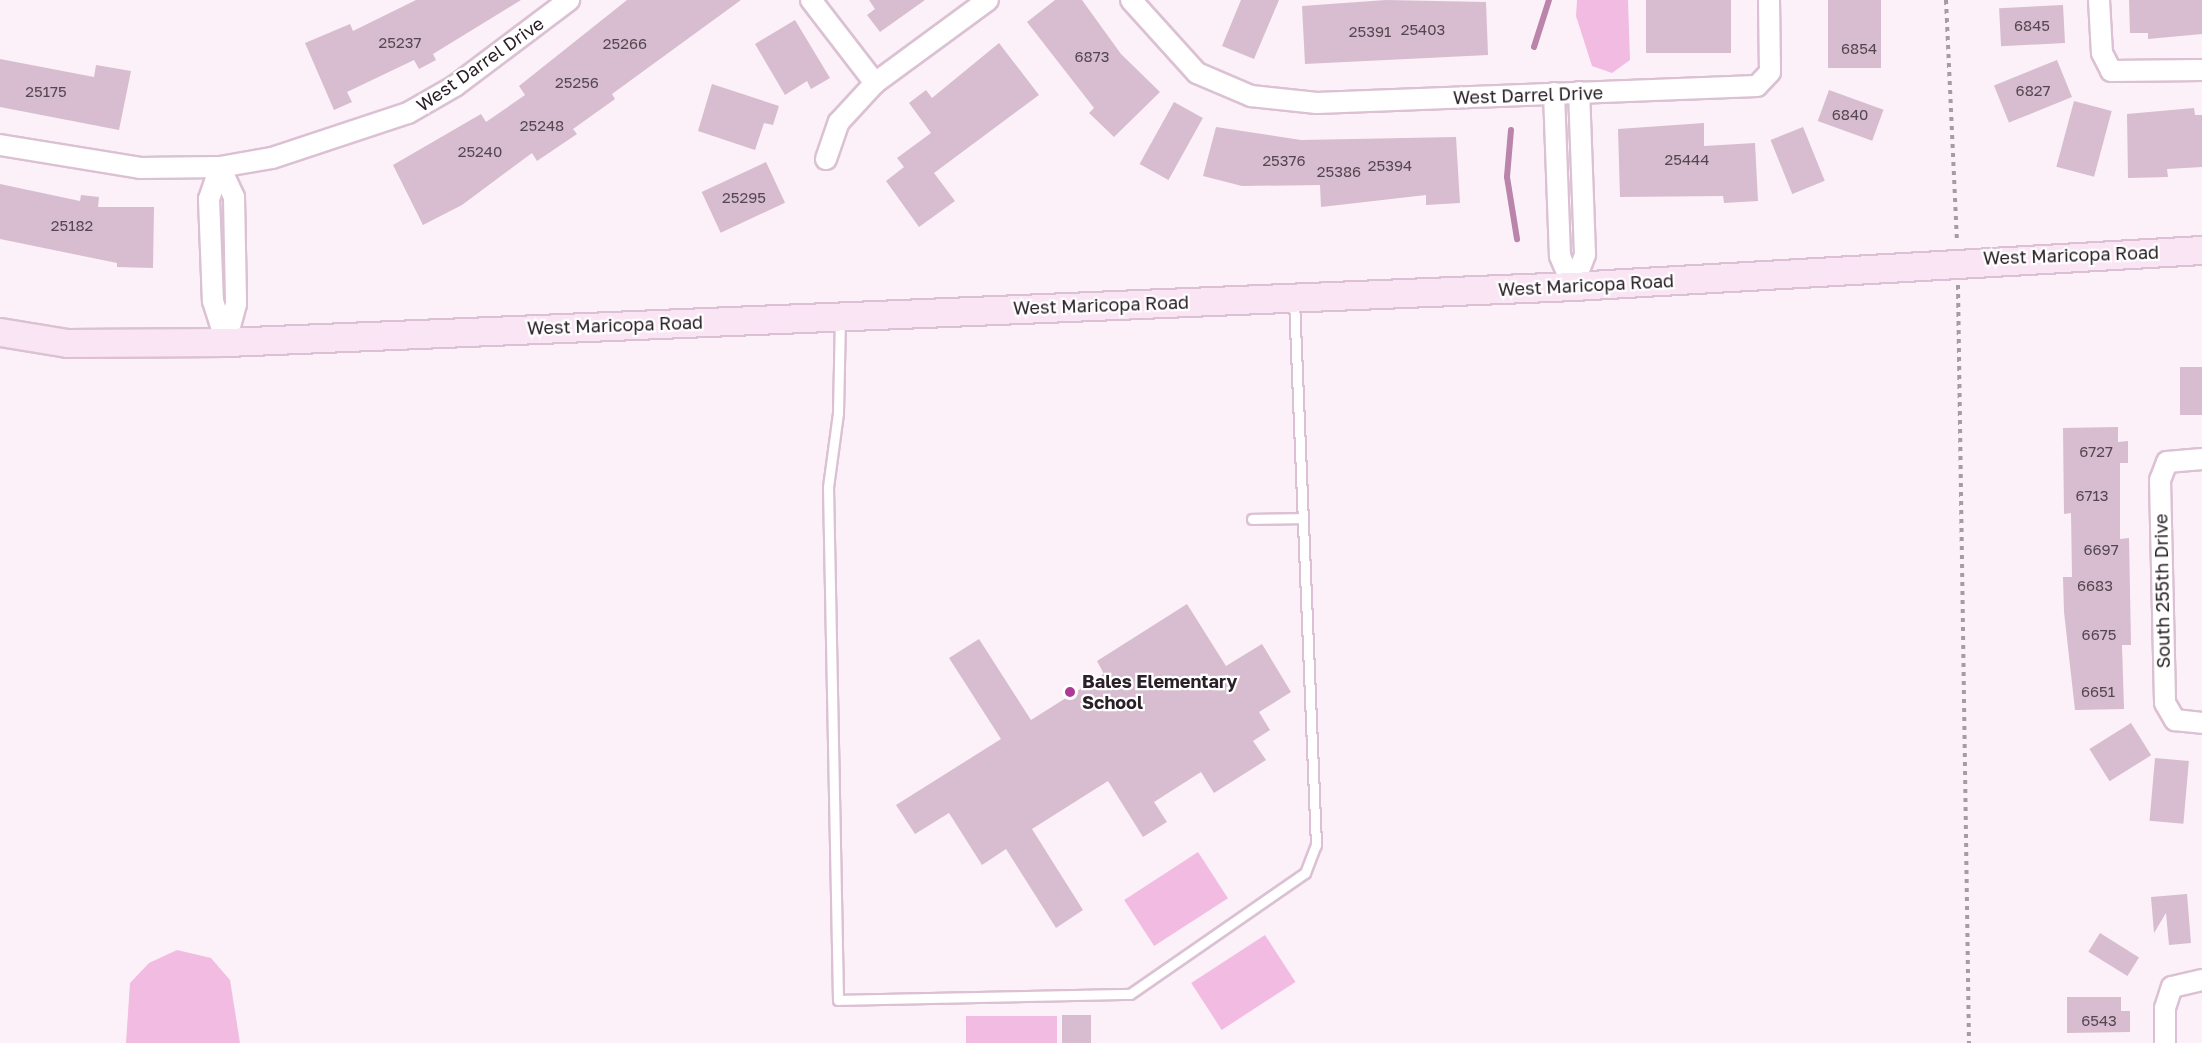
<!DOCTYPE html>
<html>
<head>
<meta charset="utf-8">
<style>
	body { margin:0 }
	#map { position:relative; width:2202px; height:1043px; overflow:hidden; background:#fcf1f8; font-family:"Golos Text",sans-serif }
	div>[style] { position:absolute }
	.green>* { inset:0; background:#f2bce2; transform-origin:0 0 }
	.stream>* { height:6px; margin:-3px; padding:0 3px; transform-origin:3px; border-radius:3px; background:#bb84ab }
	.building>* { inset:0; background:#d7bdcf; transform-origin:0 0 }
	.path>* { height:4px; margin-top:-2px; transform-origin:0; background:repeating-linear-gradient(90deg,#a59ba2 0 4.5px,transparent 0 9px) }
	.roads { filter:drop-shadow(2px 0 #dbc1d3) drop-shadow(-2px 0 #dbc1d3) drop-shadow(0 2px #dbc1d3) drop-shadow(0 -2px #dbc1d3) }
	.lane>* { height:9px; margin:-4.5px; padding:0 4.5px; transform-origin:4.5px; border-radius:4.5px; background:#fff }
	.street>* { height:20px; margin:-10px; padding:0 10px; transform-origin:10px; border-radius:10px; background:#fff }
	.secondary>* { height:27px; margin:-13.5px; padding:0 13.5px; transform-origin:13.5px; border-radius:13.5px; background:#fae5f4 }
	.dots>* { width:16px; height:16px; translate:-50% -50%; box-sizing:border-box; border:3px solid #fff; border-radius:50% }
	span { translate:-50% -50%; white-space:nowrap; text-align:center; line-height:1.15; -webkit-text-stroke:4.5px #fff; paint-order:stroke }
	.number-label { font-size:15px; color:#554751 }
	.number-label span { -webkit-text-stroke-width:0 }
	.street-label { font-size:18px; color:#2a2027 }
	.poi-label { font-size:18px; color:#2a2027; font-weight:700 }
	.left { translate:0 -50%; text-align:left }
</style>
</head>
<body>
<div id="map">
	<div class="green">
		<i style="clip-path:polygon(1577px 0,1628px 0,1630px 60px,1612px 73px,1592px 66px,1576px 16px)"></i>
		<i style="left:1198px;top:852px;width:55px;height:88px;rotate:57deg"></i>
		<i style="left:1265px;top:935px;width:56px;height:88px;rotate:57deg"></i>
		<i style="clip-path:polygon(177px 950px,211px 958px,230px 980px,240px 1043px,126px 1043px,130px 983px,149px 963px)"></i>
		<i style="left:1057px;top:1016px;width:27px;height:91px;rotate:90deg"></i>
	</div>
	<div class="stream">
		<i style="left:1534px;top:47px;width:49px;rotate:-72.3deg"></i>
		<i style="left:1511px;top:130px;width:47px;rotate:94.9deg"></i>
		<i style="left:1507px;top:177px;width:63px;rotate:80.8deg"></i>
	</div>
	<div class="building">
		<i style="clip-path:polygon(416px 0,521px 0,433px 54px,436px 60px,419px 69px,414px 60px,347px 92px,352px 102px,334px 110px,305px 43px,350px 24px,353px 31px)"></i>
		<i style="clip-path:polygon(627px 0,741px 0,612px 94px,615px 99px,573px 129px,577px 134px,537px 161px,532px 153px,462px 205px,423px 225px,393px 165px,481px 114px,486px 122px,525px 95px,519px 86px)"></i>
		<i style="clip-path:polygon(869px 0,925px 0,880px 32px,867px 15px,875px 9px)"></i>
		<i style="clip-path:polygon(1055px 0,1082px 0,1121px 54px,1160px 92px,1114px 137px,1089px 113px,1094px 108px,1027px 22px)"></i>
		<i style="clip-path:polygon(1241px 0,1279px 0,1254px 59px,1222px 46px)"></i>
		<i style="clip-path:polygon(1386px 0,1486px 2px,1488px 55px,1305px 64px,1302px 6px)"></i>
		<i style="left:1646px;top:0;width:85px;height:53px"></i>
		<i style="left:1828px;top:0;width:53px;height:68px"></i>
		<i style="clip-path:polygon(2129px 0,2202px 0,2202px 34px,2148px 39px,2148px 33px,2130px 33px)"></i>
		<i style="left:2063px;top:5px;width:38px;height:64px;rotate:87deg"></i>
		<i style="clip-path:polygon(795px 20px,830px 78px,811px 89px,807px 81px,785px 95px,755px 44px)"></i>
		<i style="clip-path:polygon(999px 43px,1039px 95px,934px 173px,955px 201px,919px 227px,886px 181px,904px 167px,897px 158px,931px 133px,909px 103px,926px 90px,932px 98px)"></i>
		<i style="clip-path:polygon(0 59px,94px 77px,96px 65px,131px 71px,119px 130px,0 107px)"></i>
		<i style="left:2057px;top:60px;width:40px;height:68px;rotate:68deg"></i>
		<i style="clip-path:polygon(712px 84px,779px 106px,773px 125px,764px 123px,755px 150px,698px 131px)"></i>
		<i style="left:1829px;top:90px;width:58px;height:33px;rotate:20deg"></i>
		<i style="left:2074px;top:101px;width:39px;height:68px;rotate:15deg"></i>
		<i style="left:1174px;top:102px;width:33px;height:71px;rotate:29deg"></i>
		<i style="clip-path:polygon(2194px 108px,2195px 115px,2202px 115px,2202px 167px,2167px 169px,2168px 177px,2128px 178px,2127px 114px)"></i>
		<i style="clip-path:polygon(1704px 123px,1704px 146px,1755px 143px,1758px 201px,1724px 203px,1723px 196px,1620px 197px,1618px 129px)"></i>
		<i style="clip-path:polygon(1216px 127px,1301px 140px,1456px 137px,1460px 203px,1426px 205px,1426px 195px,1321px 207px,1320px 185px,1242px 186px,1203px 176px)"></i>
		<i style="left:1803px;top:127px;width:58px;height:35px;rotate:68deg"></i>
		<i style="left:766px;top:162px;width:45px;height:71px;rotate:65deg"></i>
		<i style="clip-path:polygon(0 184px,80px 201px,81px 195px,99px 197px,98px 207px,154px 207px,153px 268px,117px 267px,117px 263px,0 239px)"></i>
		<i style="left:2202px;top:367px;width:48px;height:22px;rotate:90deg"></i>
		<i style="clip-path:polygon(2118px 427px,2118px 442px,2128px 441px,2128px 463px,2120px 463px,2120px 539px,2129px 538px,2131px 645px,2122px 645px,2124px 709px,2075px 710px,2064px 612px,2063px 577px,2072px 577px,2071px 513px,2064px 514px,2063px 428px)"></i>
		<i style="clip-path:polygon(1187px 604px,1226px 666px,1262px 644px,1291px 692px,1259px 712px,1270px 730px,1253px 741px,1266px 760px,1214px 793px,1201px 772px,1154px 802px,1167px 822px,1143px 837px,1108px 781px,1032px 829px,1083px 910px,1056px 928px,1006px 849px,982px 865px,949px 813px,915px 834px,896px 805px,1001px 739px,949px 658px,979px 639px,1031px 720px,1104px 674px,1097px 661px)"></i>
		<i style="left:2131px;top:723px;width:38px;height:49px;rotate:58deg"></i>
		<i style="left:2155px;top:758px;width:34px;height:63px;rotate:5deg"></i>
		<i style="clip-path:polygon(2187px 894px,2191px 943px,2169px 945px,2166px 913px,2154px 933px,2151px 897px)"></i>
		<i style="left:2100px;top:933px;width:46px;height:22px;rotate:32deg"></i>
		<i style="clip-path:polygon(2067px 997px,2121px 997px,2121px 1011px,2130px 1011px,2130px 1032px,2067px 1033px)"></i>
		<i style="left:1062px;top:1015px;width:29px;height:28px"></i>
	</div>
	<div class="path">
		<i style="left:1946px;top:0;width:241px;rotate:87.4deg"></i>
		<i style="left:1958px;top:285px;width:758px;rotate:89.17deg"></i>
	</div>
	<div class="roads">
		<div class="lane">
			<i style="left:840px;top:317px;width:96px;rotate:91.2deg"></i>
			<i style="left:838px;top:413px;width:75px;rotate:97.7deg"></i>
			<i style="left:828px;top:487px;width:513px;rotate:88.88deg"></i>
			<i style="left:838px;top:1000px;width:292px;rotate:-1.2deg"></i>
			<i style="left:1130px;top:994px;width:213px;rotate:-34.7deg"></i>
			<i style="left:1305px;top:873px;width:30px;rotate:-69deg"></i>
			<i style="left:1316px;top:845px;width:546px;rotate:-92.31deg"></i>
			<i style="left:1252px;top:519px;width:51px;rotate:-1.1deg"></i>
		</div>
		<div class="street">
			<i style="left:811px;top:0;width:105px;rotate:52.4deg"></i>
			<i style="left:1131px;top:0;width:98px;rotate:47.9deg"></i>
			<i style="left:1197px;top:73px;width:59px;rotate:23.1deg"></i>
			<i style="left:1251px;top:96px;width:66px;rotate:6.1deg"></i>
			<i style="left:1317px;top:103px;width:440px;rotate:-2.2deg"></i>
			<i style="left:1757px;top:86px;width:19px;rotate:-47deg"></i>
			<i style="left:1770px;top:72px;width:72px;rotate:-90.8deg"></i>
			<i style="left:2099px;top:0;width:53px;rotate:86.8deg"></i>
			<i style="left:2102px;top:53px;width:20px;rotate:63deg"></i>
			<i style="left:2111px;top:71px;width:91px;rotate:-0.6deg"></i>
			<i style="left:1554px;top:93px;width:163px;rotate:87.9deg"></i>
			<i style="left:1560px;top:256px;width:33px;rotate:67deg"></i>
			<i style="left:0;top:145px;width:142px;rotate:9.3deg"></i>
			<i style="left:140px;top:168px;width:80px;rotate:-0.7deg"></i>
			<i style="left:220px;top:167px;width:53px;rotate:-9.8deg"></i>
			<i style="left:272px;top:158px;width:143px;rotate:-18.3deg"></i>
			<i style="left:408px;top:113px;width:54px;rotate:-29.9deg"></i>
			<i style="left:455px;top:86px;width:143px;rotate:-37deg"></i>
			<i style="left:826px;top:159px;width:39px;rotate:-71deg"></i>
			<i style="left:839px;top:122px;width:53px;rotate:-47.3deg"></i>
			<i style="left:875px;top:83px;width:140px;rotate:-36.3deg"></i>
			<i style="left:220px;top:167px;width:33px;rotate:65deg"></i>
			<i style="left:234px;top:197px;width:107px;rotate:88.9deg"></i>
			<i style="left:236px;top:304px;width:39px;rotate:105deg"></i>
			<i style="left:220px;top:167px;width:34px;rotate:109deg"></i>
			<i style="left:209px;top:199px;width:102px;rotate:87.8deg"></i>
			<i style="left:213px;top:301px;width:43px;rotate:72.4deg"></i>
			<i style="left:1573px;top:286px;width:34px;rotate:-69deg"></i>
			<i style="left:1585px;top:254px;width:162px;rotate:-92.1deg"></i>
			<i style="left:2202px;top:459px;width:35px;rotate:175deg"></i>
			<i style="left:2167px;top:462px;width:19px;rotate:111deg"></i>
			<i style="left:2160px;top:480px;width:223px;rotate:88.7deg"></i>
			<i style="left:2165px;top:703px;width:20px;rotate:60deg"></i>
			<i style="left:2175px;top:720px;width:27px;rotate:6deg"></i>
			<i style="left:2165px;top:1043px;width:35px;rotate:-90deg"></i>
			<i style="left:2165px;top:1008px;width:22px;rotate:-72deg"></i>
			<i style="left:2172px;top:987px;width:31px;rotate:-13deg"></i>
		</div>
		<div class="secondary">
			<i style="left:0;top:332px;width:68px;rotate:9.3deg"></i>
			<i style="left:67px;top:343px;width:159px;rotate:-0.4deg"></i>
			<i style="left:226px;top:342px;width:1348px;rotate:-2.38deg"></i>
			<i style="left:1573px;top:286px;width:630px;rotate:-3.28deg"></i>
		</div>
	</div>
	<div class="dots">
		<i style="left:1070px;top:692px;background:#ad3a94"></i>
	</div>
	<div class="number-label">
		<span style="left:2032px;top:26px">6845</span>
		<span style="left:1423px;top:30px">25403</span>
		<span style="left:1370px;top:32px">25391</span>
		<span style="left:400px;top:43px">25237</span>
		<span style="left:625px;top:44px">25266</span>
		<span style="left:1859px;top:49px">6854</span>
		<span style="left:1092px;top:57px">6873</span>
		<span style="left:577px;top:83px">25256</span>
		<span style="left:2033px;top:91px">6827</span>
		<span style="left:46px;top:92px">25175</span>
		<span style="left:1850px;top:115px">6840</span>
		<span style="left:542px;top:126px">25248</span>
		<span style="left:480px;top:152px">25240</span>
		<span style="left:1687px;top:160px">25444</span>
		<span style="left:1284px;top:161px">25376</span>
		<span style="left:1390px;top:166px">25394</span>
		<span style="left:1339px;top:172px">25386</span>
		<span style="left:744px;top:198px">25295</span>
		<span style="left:72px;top:226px">25182</span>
		<span style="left:2096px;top:452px">6727</span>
		<span style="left:2092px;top:496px">6713</span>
		<span style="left:2101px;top:550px">6697</span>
		<span style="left:2095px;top:586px">6683</span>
		<span style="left:2099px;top:635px">6675</span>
		<span style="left:2098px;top:692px">6651</span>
		<span style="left:2099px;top:1021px">6543</span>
	</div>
	<div class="street-label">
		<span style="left:480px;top:64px;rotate:-35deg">West Darrel Drive</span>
		<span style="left:1528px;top:95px;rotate:-2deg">West Darrel Drive</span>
		<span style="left:2071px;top:255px;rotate:-2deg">West Maricopa Road</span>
		<span style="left:1586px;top:285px;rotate:-3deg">West Maricopa Road</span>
		<span style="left:1101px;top:305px;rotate:-2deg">West Maricopa Road</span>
		<span style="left:615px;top:325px;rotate:-2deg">West Maricopa Road</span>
		<span style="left:2162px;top:591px;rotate:-91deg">South 255th Drive</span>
	</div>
	<div class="poi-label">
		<span class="left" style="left:1082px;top:692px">Bales Elementary<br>School</span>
	</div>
</div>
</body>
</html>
